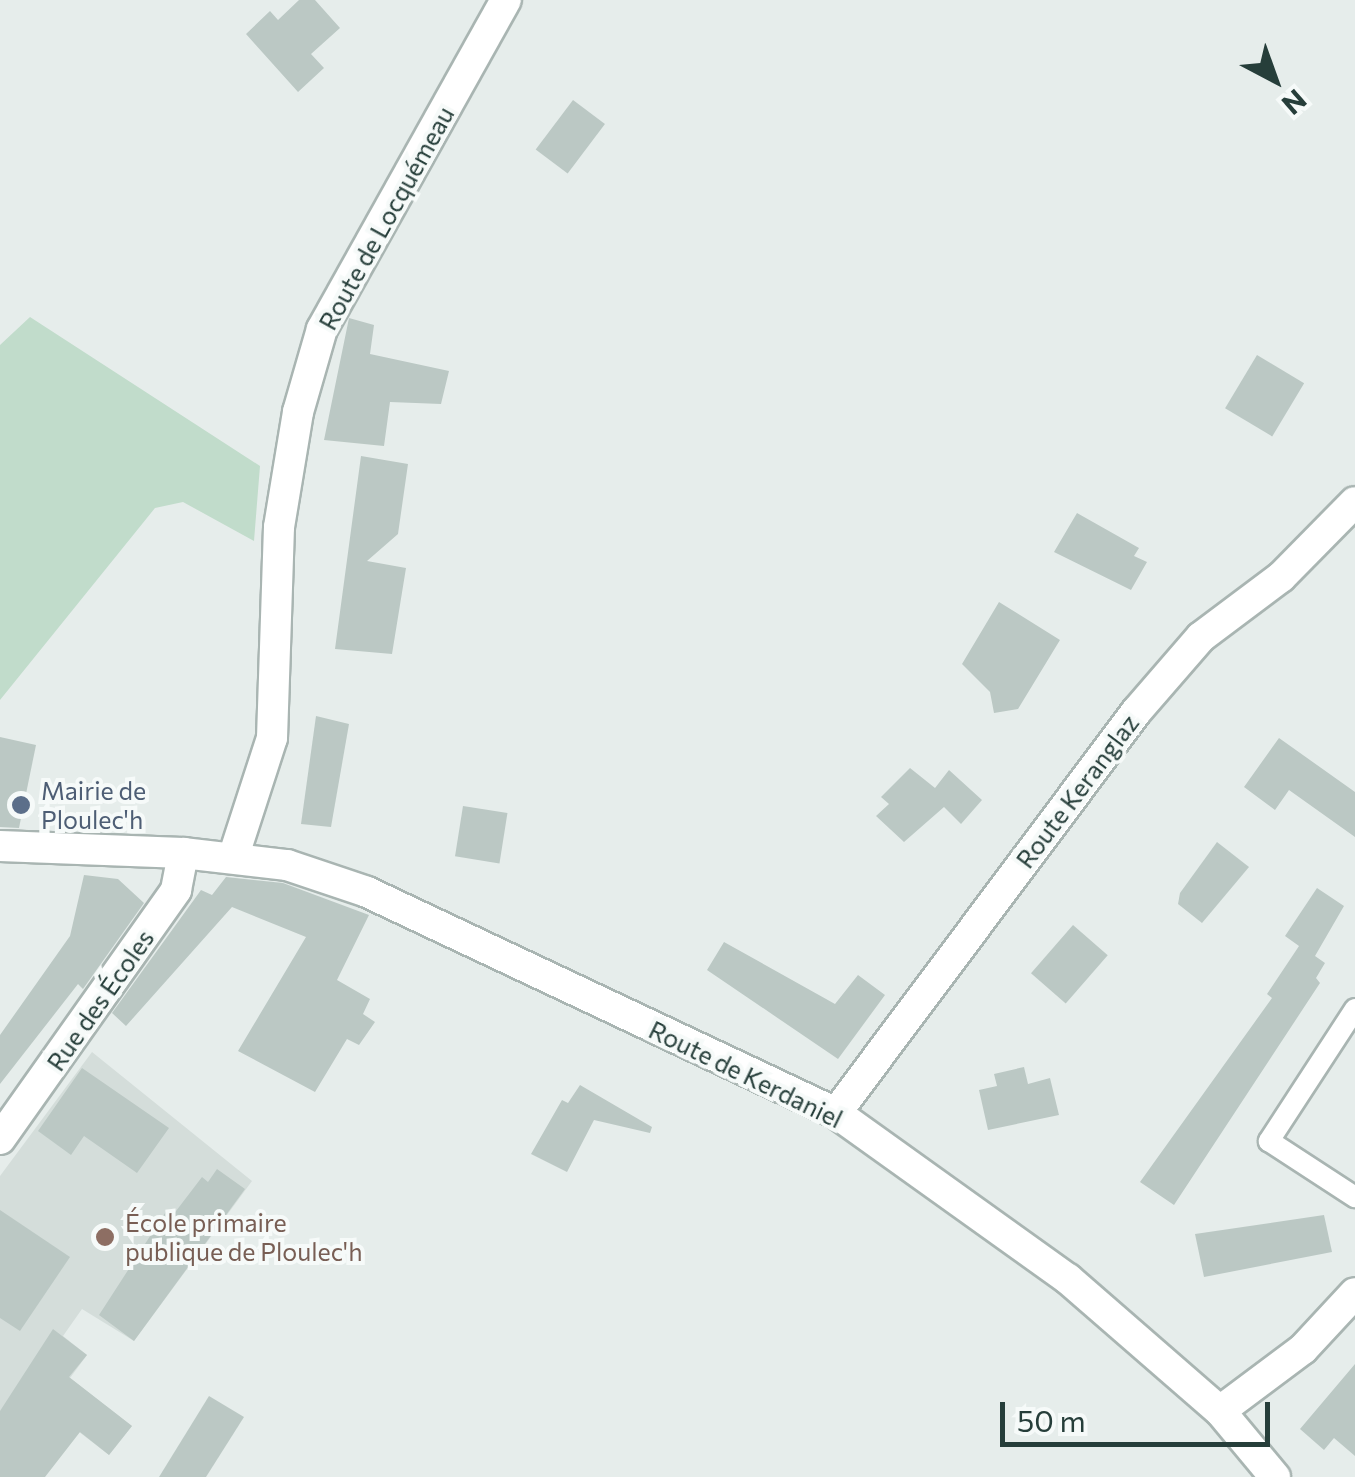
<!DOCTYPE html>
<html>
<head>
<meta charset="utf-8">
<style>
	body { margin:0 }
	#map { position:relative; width:1355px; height:1477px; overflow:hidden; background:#e6edeb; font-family:Commissioner,sans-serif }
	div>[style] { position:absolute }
	.built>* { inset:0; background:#d4ddda }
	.green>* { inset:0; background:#c1dccb }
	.building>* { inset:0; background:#bbc8c4; transform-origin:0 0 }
	.roads { filter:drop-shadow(2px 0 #a9b5b2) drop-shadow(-2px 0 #a9b5b2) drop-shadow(0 2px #a9b5b2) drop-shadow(0 -2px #a9b5b2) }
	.service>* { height:20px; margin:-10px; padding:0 10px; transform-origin:10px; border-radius:10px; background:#fff }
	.minor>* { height:30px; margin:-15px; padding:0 15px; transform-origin:15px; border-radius:15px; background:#fff }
	.tertiary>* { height:30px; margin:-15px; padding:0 15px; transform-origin:15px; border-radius:15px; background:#fff }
	.dots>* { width:28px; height:28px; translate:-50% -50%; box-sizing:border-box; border:5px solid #f6faf9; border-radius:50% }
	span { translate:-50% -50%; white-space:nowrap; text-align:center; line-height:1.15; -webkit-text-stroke:8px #f6faf9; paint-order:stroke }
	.street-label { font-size:25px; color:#263e3a }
	.service-label { font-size:25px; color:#4e5e75 }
	.left { translate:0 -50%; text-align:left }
	.education-label { font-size:25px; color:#785e54 }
	.north { position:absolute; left:1225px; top:30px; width:100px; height:100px; -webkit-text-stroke:8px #f6faf9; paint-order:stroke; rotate:139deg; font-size:28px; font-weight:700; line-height:40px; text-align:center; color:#263e3a }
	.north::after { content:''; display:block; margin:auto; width:35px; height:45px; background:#263e3a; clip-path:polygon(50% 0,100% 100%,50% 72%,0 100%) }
	.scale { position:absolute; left:1000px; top:1402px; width:270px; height:45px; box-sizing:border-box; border:5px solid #263e3a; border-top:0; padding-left:12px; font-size:30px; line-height:35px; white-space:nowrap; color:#263e3a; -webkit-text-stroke:8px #f6faf9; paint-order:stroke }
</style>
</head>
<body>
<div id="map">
	<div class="built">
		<i style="clip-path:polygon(92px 1052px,252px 1181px,134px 1341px,82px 1309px,63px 1336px,87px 1355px,70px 1378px,132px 1426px,109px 1455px,61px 1418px,0 1477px,0 1176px)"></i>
	</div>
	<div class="green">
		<i style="clip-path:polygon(30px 317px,260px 466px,254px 541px,183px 502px,155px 508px,0 700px,0 345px)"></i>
	</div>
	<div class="building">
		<i style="clip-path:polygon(299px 0,315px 0,340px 28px,311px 54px,324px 68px,298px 92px,246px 34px,270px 11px,278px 20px)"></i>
		<i style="left:573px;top:100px;width:40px;height:62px;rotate:37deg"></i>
		<i style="clip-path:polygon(349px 318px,374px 325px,370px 354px,449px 371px,441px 404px,390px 402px,384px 446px,324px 440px)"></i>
		<i style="left:1257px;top:355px;width:55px;height:62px;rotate:31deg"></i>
		<i style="clip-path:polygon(361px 456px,408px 464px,398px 534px,367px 561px,406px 568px,392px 654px,335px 649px)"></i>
		<i style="clip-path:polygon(1077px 513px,1139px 548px,1134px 556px,1147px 562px,1131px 590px,1054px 552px)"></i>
		<i style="clip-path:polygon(999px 602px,1060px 640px,1018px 709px,994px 713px,990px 692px,962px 664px)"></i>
		<i style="clip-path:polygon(316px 716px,349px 724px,331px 827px,301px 824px)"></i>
		<i style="clip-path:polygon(0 737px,36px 745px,19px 828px,0 827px)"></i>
		<i style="clip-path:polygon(1279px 738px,1355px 792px,1355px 837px,1289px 790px,1275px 810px,1244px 787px)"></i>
		<i style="clip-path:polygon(910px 768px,935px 788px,949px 770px,982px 800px,961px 824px,944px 807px,904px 842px,876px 816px,889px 804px,881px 797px)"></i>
		<i style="left:463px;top:806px;width:45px;height:51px;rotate:9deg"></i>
		<i style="clip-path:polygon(1217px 842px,1249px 867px,1202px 923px,1178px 904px,1180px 893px)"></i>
		<i style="clip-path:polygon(84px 875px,118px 879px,144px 903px,83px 989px,78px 984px,0 1084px,0 1035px,70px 936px)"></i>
		<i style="clip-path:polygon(226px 877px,283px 883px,369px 915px,337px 980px,370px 999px,363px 1014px,375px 1022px,359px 1045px,347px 1039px,315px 1092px,238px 1051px,306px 937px,232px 907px,126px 1026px,112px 1013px,201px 890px,212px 895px)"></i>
		<i style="clip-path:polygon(1317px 888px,1344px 906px,1315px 956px,1325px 963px,1316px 978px,1320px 983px,1174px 1205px,1140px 1182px,1272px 998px,1267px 994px,1299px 946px,1285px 936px)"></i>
		<i style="left:1073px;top:925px;width:46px;height:64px;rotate:41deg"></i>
		<i style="clip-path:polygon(724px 942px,835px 1004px,858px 975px,885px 995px,838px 1059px,707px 970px)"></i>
		<i style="clip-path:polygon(1024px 1067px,1028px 1084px,1050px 1078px,1059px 1115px,988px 1130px,979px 1090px,997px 1086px,994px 1074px)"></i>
		<i style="clip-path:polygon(82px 1068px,169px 1128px,137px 1173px,84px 1136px,71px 1155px,38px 1131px)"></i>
		<i style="clip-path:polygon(580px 1085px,652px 1127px,650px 1133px,594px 1120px,567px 1172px,531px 1154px,562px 1100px,568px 1103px)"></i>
		<i style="clip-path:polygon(217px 1169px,245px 1189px,134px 1341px,99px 1315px,167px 1210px,173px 1215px,202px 1177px,208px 1182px)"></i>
		<i style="clip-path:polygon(0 1210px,70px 1257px,20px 1331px,0 1318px)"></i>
		<i style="clip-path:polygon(1324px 1215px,1332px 1252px,1204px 1277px,1195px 1234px)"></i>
		<i style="clip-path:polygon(53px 1329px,87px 1355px,69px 1377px,132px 1426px,109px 1455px,80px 1432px,45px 1477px,0 1477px,0 1411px)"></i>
		<i style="clip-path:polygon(1355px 1364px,1355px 1456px,1334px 1438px,1324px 1450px,1300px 1429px)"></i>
		<i style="clip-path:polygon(209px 1396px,244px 1417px,206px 1477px,159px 1477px)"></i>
	</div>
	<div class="roads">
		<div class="service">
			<i style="left:1355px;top:1009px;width:158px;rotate:123.1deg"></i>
			<i style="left:1269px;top:1141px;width:103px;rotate:33.1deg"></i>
		</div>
		<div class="minor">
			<i style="left:233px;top:858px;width:126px;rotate:-72deg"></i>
			<i style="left:272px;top:738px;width:211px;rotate:-88.1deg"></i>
			<i style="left:279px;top:527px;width:117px;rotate:-80.6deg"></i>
			<i style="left:298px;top:412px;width:86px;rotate:-73.9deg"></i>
			<i style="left:322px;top:329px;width:377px;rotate:-60.8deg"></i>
			<i style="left:836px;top:1113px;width:501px;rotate:-53.2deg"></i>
			<i style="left:1136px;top:712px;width:99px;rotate:-49.1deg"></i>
			<i style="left:1201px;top:637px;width:100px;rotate:-36.9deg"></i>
			<i style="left:1281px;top:577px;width:105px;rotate:-45.4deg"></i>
			<i style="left:0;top:1139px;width:305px;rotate:-54.7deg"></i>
			<i style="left:176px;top:890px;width:38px;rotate:-79deg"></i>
			<i style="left:1220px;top:1411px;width:104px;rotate:-36.8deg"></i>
			<i style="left:1303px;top:1349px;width:76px;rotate:-47.1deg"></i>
		</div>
		<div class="tertiary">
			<i style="left:0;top:846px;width:183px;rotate:2.2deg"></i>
			<i style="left:183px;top:853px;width:105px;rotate:6.6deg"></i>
			<i style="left:287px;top:865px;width:84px;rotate:18.6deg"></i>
			<i style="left:367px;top:892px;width:518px;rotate:25.23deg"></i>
			<i style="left:836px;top:1113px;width:285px;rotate:35.6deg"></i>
			<i style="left:1068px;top:1279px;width:201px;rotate:41deg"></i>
			<i style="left:1220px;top:1411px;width:86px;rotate:50.2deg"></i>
		</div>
	</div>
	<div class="dots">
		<i style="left:21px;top:805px;background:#5c6f8a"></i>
		<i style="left:105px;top:1237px;background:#8d6e63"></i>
	</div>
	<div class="street-label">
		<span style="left:386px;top:218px;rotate:-61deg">Route de Locquémeau</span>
		<span style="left:1077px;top:791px;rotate:-53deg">Route Keranglaz</span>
		<span style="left:100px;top:1000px;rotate:-55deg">Rue des Écoles</span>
		<span style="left:746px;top:1074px;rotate:26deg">Route de Kerdaniel</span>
	</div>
	<div class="service-label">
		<span class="left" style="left:41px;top:805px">Mairie de<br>Ploulec'h</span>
	</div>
	<div class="education-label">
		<span class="left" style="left:125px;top:1237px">École primaire<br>publique de Ploulec'h</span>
	</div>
	<div class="north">N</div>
	<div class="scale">50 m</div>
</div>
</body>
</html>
